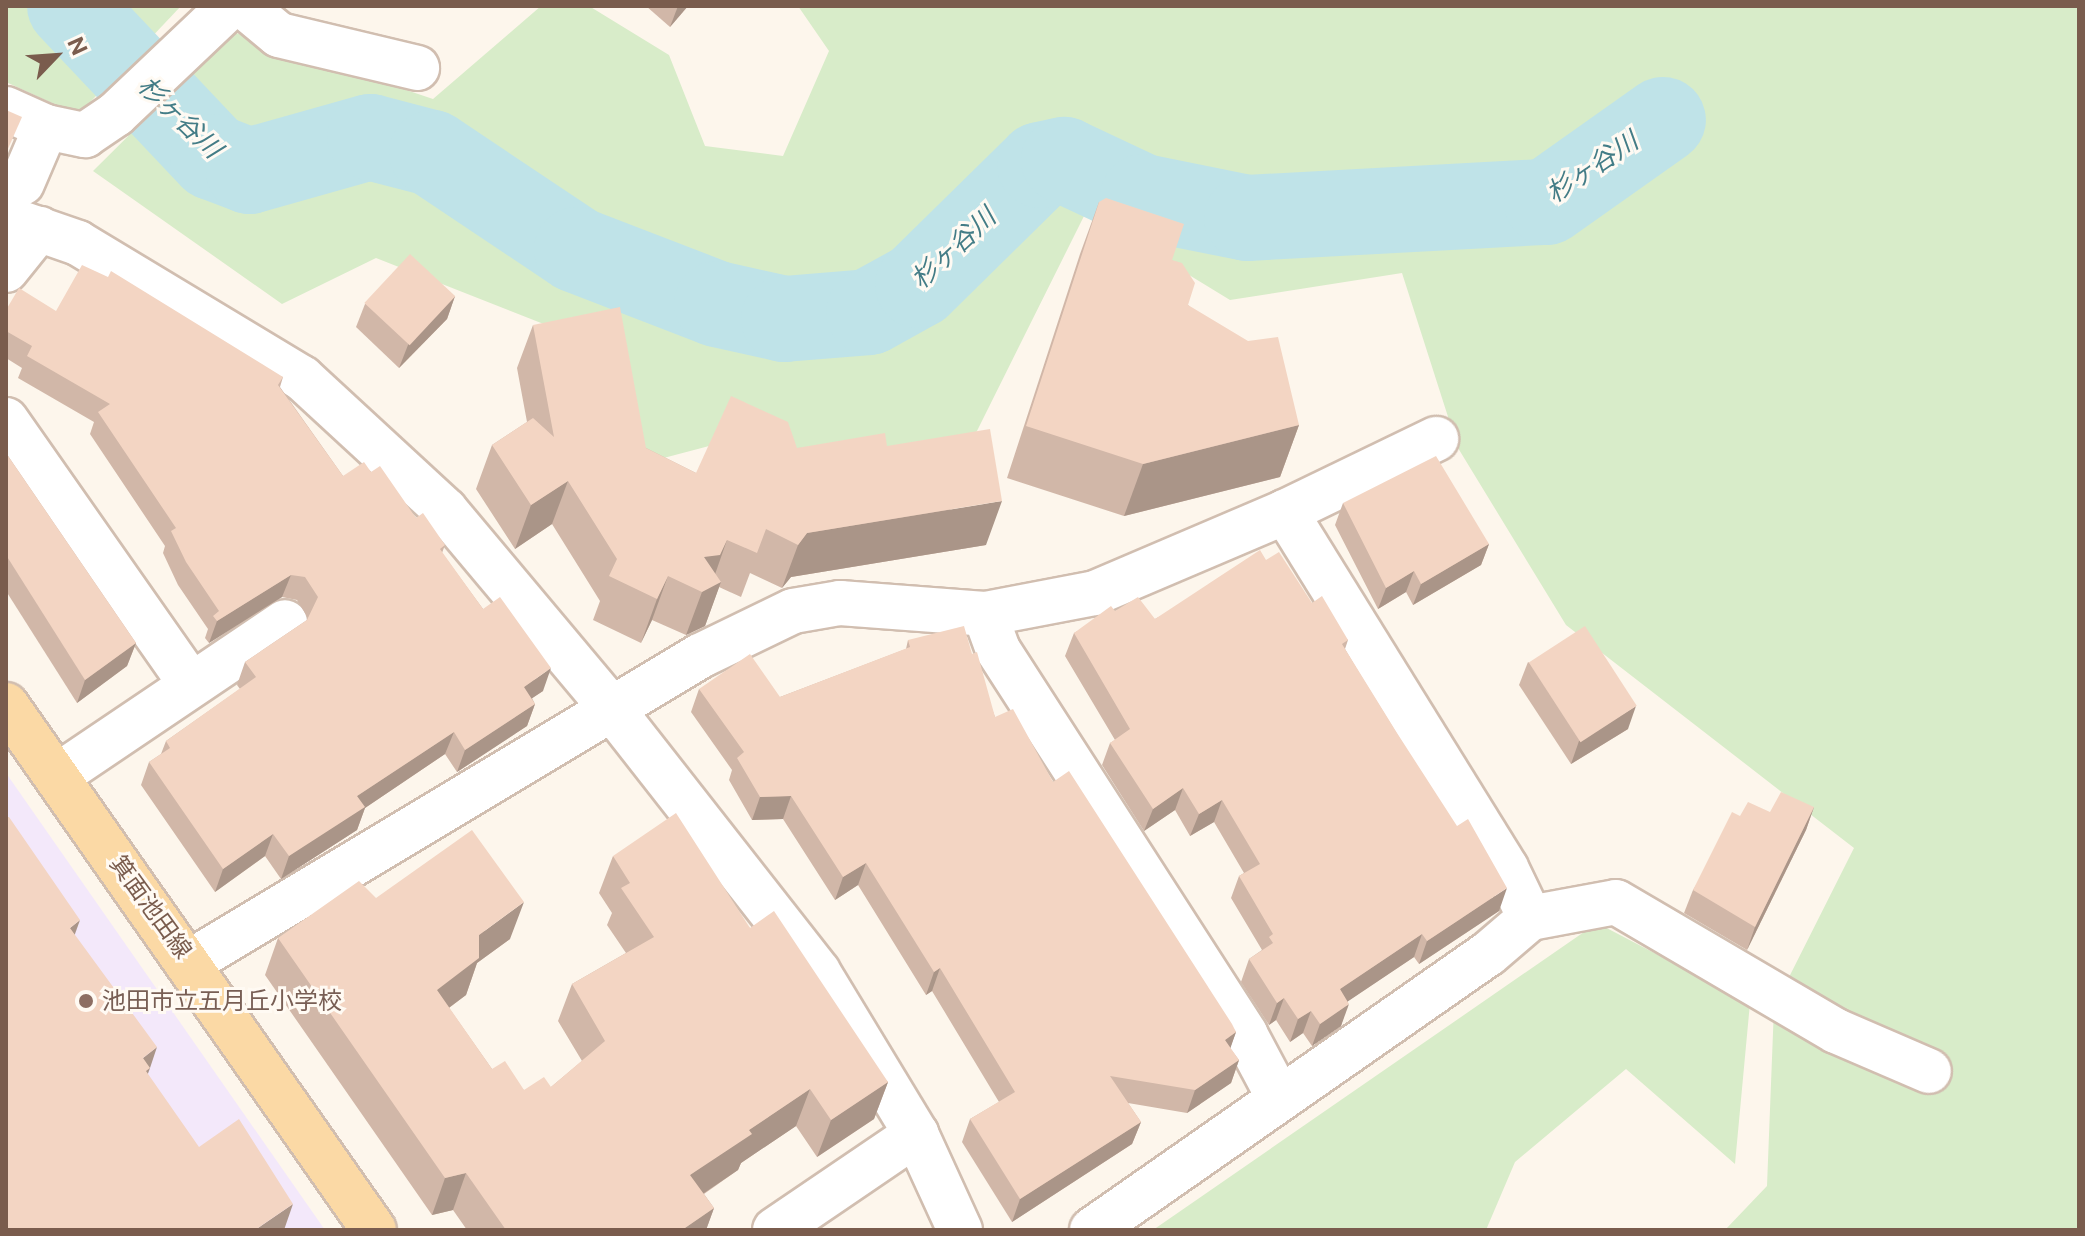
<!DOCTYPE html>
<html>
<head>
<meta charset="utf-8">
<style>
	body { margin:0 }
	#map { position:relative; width:2085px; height:1236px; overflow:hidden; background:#fdf6ec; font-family:"Public Sans","Noto Sans JP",sans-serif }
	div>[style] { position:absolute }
	.education>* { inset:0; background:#f3e8fa }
	.green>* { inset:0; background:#d8ecc9 }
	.river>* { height:86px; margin:-43px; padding:0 43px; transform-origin:43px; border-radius:43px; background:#bfe3e8 }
	.roads { filter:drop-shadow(2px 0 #d1beb0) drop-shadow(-2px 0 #d1beb0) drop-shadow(0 2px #d1beb0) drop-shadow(0 -2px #d1beb0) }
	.minor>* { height:44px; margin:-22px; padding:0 22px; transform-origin:22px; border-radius:22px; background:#fff }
	.major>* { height:44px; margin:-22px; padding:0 22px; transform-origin:22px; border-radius:22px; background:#fbd9a5 }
	.wall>* { inset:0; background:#d1b7a8 }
	.shaded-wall>* { inset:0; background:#aa9588 }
	.building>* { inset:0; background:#f3d5c3; transform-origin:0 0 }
	.dots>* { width:22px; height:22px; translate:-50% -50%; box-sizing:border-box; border:4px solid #fffaf3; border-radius:50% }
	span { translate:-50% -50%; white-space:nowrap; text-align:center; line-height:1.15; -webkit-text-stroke:6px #fffaf3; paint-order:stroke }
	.street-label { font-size:24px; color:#7a5c4d }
	.education-label { font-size:24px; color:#785e54 }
	.left { translate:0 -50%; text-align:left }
	.water-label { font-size:26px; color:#437c86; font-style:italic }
	.frame { position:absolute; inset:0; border:8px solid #7a5c4d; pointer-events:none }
	.north { position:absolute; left:16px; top:16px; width:80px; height:80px; -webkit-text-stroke:6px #fffaf3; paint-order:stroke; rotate:65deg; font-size:22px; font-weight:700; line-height:32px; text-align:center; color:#7a5c4d }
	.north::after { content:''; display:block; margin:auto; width:28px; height:36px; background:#7a5c4d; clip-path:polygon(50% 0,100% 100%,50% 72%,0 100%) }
</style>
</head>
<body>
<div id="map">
	<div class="education">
		<i style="clip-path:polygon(6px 773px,325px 1230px,6px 1230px)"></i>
	</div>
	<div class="green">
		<i style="clip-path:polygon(6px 6px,181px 6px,78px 115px,6px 82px)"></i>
		<i style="clip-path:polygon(541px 6px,589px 6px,669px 55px,705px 146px,783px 156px,829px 51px,798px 6px,2079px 6px,2079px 1230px,1725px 1230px,1767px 1186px,1774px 1007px,1854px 848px,1566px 625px,1458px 448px,1402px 273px,1230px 300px,1086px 212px,973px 439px,821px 469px,770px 430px,622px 469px,615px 352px,376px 258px,282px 304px,93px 171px,233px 32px,433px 99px)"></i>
		<i style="clip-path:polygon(1597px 923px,1750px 1003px,1735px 1164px,1626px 1069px,1515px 1162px,1486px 1230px,1153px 1230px)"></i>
	</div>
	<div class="river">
		<i style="left:70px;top:6px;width:208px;rotate:46.6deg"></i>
		<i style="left:213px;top:157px;width:39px;rotate:21deg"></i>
		<i style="left:249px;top:171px;width:126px;rotate:-15.7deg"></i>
		<i style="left:370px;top:137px;width:64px;rotate:14.5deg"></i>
		<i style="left:432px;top:153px;width:174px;rotate:33.8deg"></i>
		<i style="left:577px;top:250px;width:150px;rotate:21.1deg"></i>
		<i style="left:717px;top:304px;width:69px;rotate:12.6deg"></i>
		<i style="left:784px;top:319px;width:85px;rotate:-4.7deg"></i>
		<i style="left:869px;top:312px;width:56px;rotate:-28.9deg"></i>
		<i style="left:918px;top:285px;width:171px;rotate:-44.5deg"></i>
		<i style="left:1040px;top:165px;width:25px;rotate:-12deg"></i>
		<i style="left:1064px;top:160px;width:87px;rotate:25.1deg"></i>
		<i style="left:1143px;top:197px;width:106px;rotate:11.4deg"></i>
		<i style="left:1247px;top:218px;width:300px;rotate:-3.1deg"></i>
		<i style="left:1547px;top:202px;width:142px;rotate:-35.3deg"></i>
	</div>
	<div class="roads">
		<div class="minor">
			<i style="left:244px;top:6px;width:45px;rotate:39.6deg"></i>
			<i style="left:279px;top:35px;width:142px;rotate:13.4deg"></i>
			<i style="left:6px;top:109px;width:44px;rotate:24.2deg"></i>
			<i style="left:46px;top:127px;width:40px;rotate:12deg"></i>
			<i style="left:85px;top:135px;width:37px;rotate:-34deg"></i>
			<i style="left:116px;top:114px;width:157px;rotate:-43.5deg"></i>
			<i style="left:22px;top:183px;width:61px;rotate:-66.8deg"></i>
			<i style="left:6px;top:218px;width:76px;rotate:19.1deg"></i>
			<i style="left:78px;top:243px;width:262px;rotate:31.1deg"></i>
			<i style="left:302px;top:378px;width:195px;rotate:42.7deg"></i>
			<i style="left:445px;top:510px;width:260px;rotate:50deg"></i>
			<i style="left:612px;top:709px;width:334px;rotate:51.9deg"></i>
			<i style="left:818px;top:972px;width:189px;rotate:58.8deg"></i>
			<i style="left:916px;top:1134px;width:106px;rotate:65.4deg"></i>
			<i style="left:6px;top:270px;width:53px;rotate:-51.2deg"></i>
			<i style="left:6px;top:420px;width:322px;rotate:55deg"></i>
			<i style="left:985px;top:614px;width:38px;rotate:70deg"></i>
			<i style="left:998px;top:650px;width:457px;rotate:57.2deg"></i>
			<i style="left:1245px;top:1034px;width:72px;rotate:62deg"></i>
			<i style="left:57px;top:776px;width:275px;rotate:-34deg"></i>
			<i style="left:1530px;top:918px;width:87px;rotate:-10.5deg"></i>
			<i style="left:1616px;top:902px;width:255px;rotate:30.4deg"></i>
			<i style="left:1836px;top:1031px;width:101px;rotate:23.3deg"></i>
			<i style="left:190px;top:962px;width:595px;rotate:-30.96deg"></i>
			<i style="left:700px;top:656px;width:103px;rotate:-25.8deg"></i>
			<i style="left:793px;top:611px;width:48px;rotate:-9.7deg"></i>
			<i style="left:840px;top:603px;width:145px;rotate:4.3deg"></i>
			<i style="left:985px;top:614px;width:112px;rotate:-10.8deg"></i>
			<i style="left:1095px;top:593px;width:207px;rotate:-23.1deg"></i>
			<i style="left:1285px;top:512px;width:168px;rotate:-25.8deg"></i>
			<i style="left:775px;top:1230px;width:171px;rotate:-34.2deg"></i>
			<i style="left:1092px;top:1230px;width:483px;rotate:-34.9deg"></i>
			<i style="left:1488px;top:954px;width:55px;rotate:-40.6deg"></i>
			<i style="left:1530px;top:918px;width:55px;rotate:-115.6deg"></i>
			<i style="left:1506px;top:868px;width:419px;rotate:-121.8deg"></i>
		</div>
		<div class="major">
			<i style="left:6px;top:705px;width:641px;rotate:54.97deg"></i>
		</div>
	</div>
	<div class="wall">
		<i style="clip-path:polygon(646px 6px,688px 6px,670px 27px)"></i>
		<i style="clip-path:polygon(1099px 202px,1172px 260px,1188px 305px,1299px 425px,1280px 477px,1124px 516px,1007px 478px,1080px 254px)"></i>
		<i style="clip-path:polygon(455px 296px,447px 319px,399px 368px,356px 327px,365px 304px)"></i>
		<i style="clip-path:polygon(6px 310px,56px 311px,283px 377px,280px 387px,343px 476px,371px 472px,416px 518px,445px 545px,442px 553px,543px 691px,532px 698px,535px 704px,527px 726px,457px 772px,445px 754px,365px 808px,357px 830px,281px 879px,265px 856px,215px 892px,141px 785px,149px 762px,161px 754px,166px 741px,240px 689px,237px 685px,245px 662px,307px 620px,308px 618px,297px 600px,282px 597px,209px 643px,205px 638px,208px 629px,178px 585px,163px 553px,165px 546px,90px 434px,94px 422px,18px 378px,22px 368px,6px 358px)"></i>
		<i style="clip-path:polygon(533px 325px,646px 448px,696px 473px,797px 448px,887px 446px,986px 545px,791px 577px,782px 588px,750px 573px,741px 597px,719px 587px,705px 626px,686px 635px,652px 620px,641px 643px,593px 620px,600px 601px,552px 524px,515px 549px,476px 489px,492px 445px,527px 422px,517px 368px)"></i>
		<i style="clip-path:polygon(6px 453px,136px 643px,127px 666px,77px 703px,6px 591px)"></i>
		<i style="clip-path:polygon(1343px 503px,1489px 544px,1481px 565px,1413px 605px,1406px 592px,1378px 609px,1335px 525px)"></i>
		<i style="clip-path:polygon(1266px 560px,1348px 640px,1345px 649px,1499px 911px,1419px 964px,1414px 957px,1348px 1001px,1341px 1026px,1312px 1046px,1303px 1033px,1290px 1042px,1276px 1020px,1269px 1025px,1241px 982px,1249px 959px,1262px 950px,1231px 898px,1239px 876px,1244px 873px,1214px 822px,1190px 836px,1175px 810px,1144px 831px,1102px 765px,1110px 743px,1115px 740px,1065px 656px,1074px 633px,1115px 611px,1155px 619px)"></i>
		<i style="clip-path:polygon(908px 640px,972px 654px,995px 717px,1053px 782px,1236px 1032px,1230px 1048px,1239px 1060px,1231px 1083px,1187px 1113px,1128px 1103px,1141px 1122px,1132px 1144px,1012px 1222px,962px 1142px,970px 1119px,999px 1102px,932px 991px,926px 995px,858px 885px,835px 900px,783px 819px,752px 820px,729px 780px,732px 770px,691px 712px,699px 689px,780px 697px,906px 649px)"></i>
		<i style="clip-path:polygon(1528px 662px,1628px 729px,1571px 764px,1519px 685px)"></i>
		<i style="clip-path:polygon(1814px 807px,1806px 830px,1747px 950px,1684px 913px,1693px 890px,1740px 816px)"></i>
		<i style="clip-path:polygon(613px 856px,750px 928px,888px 1082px,874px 1119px,817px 1157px,796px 1126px,741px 1163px,738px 1170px,704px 1194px,714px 1208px,706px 1230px,467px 1230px,453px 1210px,432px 1215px,265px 975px,278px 938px,376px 898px,510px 939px,477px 963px,466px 995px,449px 1008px,492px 1069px,524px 1090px,551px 1087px,582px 1061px,558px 1021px,572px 984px,626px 953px,607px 925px,612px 913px,599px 893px)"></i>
	</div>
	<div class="shaded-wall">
		<i style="clip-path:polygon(678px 6px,688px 6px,670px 27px)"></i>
		<i style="clip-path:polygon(455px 296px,447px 319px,399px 368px,408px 345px)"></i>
		<i style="clip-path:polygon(1299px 425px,1280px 477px,1124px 516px,1143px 464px)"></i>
		<i style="clip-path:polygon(568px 481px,552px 524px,515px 549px,531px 505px)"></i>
		<i style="clip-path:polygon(1002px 501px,986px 545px,791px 577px,782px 588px,798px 545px,807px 533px)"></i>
		<i style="clip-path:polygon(727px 540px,712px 583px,721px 582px,705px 626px,686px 635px,702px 592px,704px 557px)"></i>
		<i style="clip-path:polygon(1489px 544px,1481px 565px,1413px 605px,1421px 584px)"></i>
		<i style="clip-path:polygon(1414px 571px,1406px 592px,1378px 609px,1386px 588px)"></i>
		<i style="clip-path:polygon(291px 575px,282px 597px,209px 643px,217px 621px)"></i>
		<i style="clip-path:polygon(668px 576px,652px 620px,641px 643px,657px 599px)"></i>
		<i style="clip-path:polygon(136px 643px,127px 666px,77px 703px,85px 680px)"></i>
		<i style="clip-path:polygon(551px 668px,543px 691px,516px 709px,524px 687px)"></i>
		<i style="clip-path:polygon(535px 704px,527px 726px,457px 772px,465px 750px)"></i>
		<i style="clip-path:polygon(1636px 706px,1628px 729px,1571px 764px,1579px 741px)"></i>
		<i style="clip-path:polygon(454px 732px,445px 754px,365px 808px,357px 830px,281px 879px,289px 856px,357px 796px)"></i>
		<i style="clip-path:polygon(1183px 788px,1175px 810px,1144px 831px,1153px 809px)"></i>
		<i style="clip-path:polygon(791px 796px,783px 819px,752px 820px,760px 797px)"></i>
		<i style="clip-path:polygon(1222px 800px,1214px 822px,1190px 836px,1199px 814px)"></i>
		<i style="clip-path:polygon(1814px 807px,1806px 830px,1747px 950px,1755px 927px)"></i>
		<i style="clip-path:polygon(273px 834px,265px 856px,215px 892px,223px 869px)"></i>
		<i style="clip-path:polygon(866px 863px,858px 885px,835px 900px,843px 877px)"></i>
		<i style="clip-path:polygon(1507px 888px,1499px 911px,1419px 964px,1427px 941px)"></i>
		<i style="clip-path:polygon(524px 902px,510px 939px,477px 963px,466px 995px,423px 1027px,437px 990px,479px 935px)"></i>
		<i style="clip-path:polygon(80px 920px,66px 959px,70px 928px)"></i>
		<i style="clip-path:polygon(1422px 934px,1414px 957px,1332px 1012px,1340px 989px)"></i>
		<i style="clip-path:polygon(940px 968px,932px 991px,926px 995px,934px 972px)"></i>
		<i style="clip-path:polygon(1284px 998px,1276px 1020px,1269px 1025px,1277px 1003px)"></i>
		<i style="clip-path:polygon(1349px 1004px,1341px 1026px,1312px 1046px,1320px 1024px)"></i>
		<i style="clip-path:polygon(1311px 1011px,1303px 1033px,1290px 1042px,1298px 1019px)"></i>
		<i style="clip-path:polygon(1236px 1032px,1228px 1055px,1225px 1040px)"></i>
		<i style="clip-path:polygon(157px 1047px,150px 1068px,136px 1107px,143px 1058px)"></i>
		<i style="clip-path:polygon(1239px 1060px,1231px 1083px,1187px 1113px,1195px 1090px)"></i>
		<i style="clip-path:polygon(888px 1082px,874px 1119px,817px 1157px,831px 1120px)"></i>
		<i style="clip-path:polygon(810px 1089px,796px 1126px,741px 1163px,738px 1170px,676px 1212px,690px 1175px,749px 1130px)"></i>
		<i style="clip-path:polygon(1141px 1122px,1132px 1144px,1012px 1222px,1020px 1199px)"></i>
		<i style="clip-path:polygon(466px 1173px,453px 1210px,432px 1215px,445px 1178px)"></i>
		<i style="clip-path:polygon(293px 1204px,284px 1230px,255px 1230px)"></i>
		<i style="clip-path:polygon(714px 1208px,706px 1230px,682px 1230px)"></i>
	</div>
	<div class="building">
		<i style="clip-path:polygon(6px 110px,22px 117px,7px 151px,6px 151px)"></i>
		<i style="clip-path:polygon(1106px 198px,1184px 224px,1172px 260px,1182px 263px,1195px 283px,1188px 305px,1248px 341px,1278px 337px,1299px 425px,1143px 464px,1026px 426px,1099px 202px)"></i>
		<i style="left:410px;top:254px;width:62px;height:67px;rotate:43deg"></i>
		<i style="clip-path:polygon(82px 265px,108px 277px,111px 271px,283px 377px,278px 385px,343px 476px,364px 462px,371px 472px,380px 466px,416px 518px,423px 513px,445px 545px,440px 549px,483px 609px,500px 597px,551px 668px,524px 687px,535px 704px,465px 750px,454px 732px,357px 796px,365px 807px,289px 856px,273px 834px,223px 869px,149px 762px,170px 748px,166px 741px,256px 677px,245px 662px,307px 620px,318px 597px,305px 577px,291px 575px,217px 621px,213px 616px,219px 611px,186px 562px,171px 531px,176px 528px,98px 412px,110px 404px,27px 356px,32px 346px,6px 331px,6px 310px,19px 288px,56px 311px)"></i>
		<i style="clip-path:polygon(620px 307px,646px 448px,696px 473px,731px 396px,788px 422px,797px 448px,885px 433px,887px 446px,990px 429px,1002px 501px,807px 533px,798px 545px,766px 529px,757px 553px,727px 540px,720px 555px,704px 557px,721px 582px,702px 592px,668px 576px,657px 599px,609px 576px,617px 559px,568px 481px,531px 505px,492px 445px,533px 418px,554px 437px,533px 325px)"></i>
		<i style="clip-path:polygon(6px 453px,136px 643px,85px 680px,6px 555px)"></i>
		<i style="clip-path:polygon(1436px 456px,1489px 544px,1421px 584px,1414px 571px,1386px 588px,1343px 503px)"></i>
		<i style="clip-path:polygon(1260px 550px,1266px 560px,1279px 552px,1312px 603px,1322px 596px,1348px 640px,1342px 644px,1397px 733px,1457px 826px,1468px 819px,1507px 888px,1427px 941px,1422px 934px,1340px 989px,1349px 1004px,1320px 1024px,1311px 1011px,1298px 1019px,1284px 998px,1277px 1003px,1249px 959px,1273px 943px,1269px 937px,1273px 934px,1239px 876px,1260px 864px,1222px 800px,1199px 814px,1183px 788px,1153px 809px,1110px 743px,1130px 729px,1074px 633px,1111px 606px,1115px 611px,1138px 597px,1155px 619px)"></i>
		<i style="clip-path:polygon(964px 626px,972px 654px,977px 652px,995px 717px,1013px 709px,1053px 782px,1069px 771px,1232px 1024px,1236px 1032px,1225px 1040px,1239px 1060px,1195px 1090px,1110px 1076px,1141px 1122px,1020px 1199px,970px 1119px,1015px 1092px,940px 968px,934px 972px,866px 863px,843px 877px,791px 796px,760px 797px,737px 758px,744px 752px,699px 689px,750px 654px,780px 697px,910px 647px,908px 640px)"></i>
		<i style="left:1585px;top:626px;width:95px;height:67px;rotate:57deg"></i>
		<i style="clip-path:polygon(1781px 792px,1814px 807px,1755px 927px,1693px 890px,1732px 812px,1740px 816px,1748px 802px,1770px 812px)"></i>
		<i style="clip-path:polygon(676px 813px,750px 928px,774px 911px,888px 1082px,831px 1120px,810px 1089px,749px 1130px,752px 1134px,690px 1175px,714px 1208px,682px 1230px,506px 1230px,466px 1173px,445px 1178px,278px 938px,359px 881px,376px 898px,472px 830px,524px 902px,479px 935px,479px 958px,437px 990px,492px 1069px,505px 1061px,524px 1090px,544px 1077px,551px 1087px,605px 1041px,572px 984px,654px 937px,621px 888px,630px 883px,613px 856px)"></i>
		<i style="clip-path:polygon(6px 817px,9px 817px,80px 920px,70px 928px,157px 1047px,143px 1058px,150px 1068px,146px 1071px,199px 1147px,239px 1119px,293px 1204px,255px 1230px,6px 1230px)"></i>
	</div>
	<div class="dots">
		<i style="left:86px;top:1001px;background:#8d6e63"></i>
	</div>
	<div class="street-label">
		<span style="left:151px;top:907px;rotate:54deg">箕面池田線</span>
	</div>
	<div class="education-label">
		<span class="left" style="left:102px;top:1001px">池田市立五月丘小学校</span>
	</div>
	<div class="water-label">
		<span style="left:180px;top:117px;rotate:44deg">杉ヶ谷川</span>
		<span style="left:1592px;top:167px;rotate:-34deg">杉ヶ谷川</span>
		<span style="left:953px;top:248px;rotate:-43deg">杉ヶ谷川</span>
	</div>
	<div class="frame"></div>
	<div class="north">N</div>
</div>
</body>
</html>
